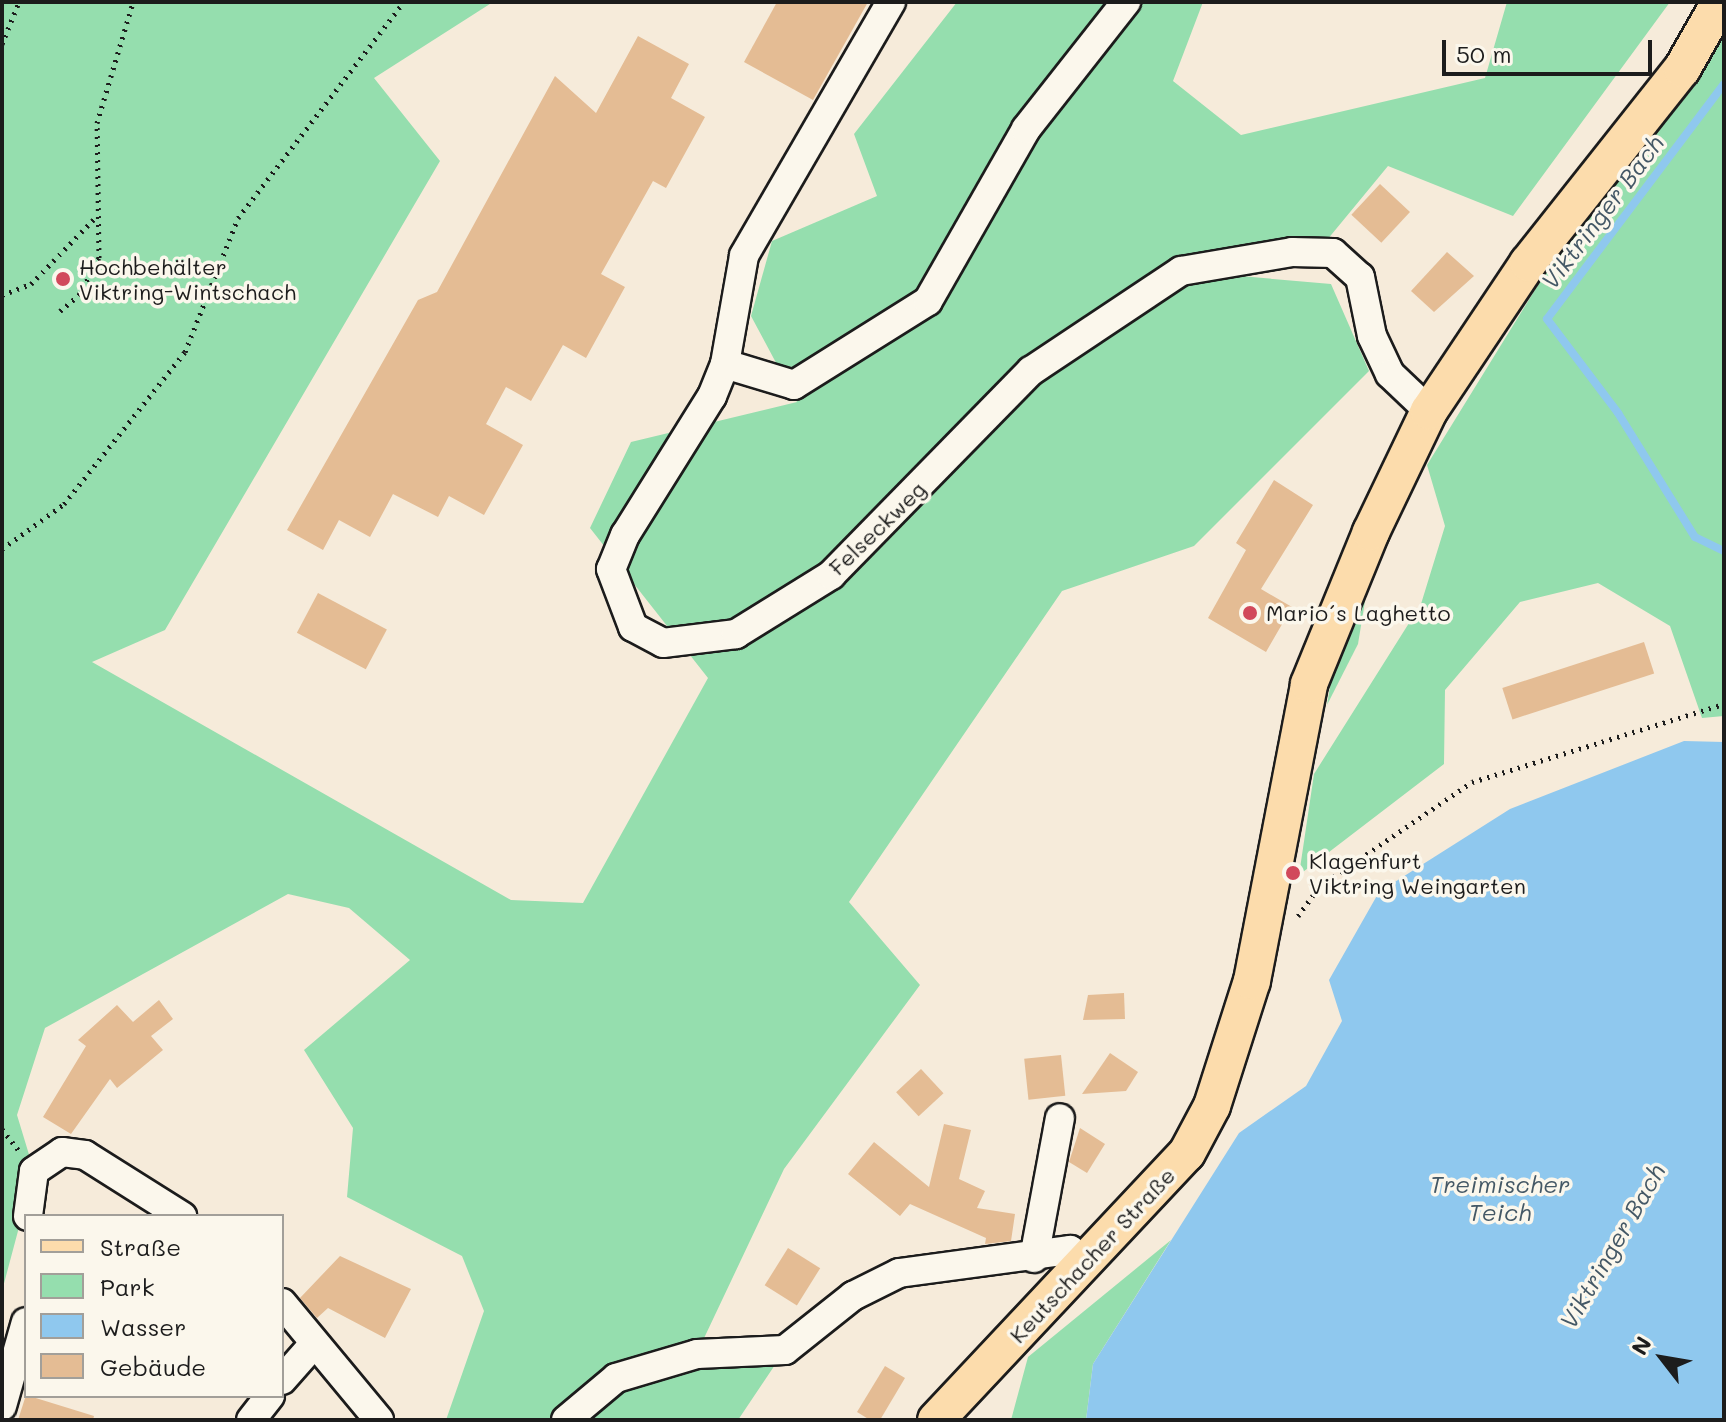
<!DOCTYPE html>
<html>
<head>
<meta charset="utf-8">
<style>
	body { margin:0 }
	#map { position:relative; width:1726px; height:1422px; overflow:hidden; background:#f6ebda; font-family:Mali,sans-serif }
	div>[style] { position:absolute }
	.green>* { inset:0; background:#95deae }
	.water>* { inset:0; background:#8fc8ee }
	.stream>* { height:8px; margin:-4px; padding:0 4px; transform-origin:4px; border-radius:4px; background:#8fc8ee }
	.building>* { inset:0; background:#e4bc94; transform-origin:0 0 }
	.path>* { height:5px; margin-top:-2.5px; transform-origin:0; background:repeating-linear-gradient(90deg,#1c1c1c 0 2px,transparent 0 8px) }
	.roads { filter:drop-shadow(2px 0 #1c1c1c) drop-shadow(-2px 0 #1c1c1c) drop-shadow(0 2px #1c1c1c) drop-shadow(0 -2px #1c1c1c) }
	.minor>* { height:28px; margin:-14px; padding:0 14px; transform-origin:14px; border-radius:14px; background:#fbf7ec }
	.major>* { height:36px; margin:-18px; padding:0 18px; transform-origin:18px; border-radius:18px; background:#fcdcac }
	.dots>* { width:22px; height:22px; translate:-50% -50%; box-sizing:border-box; border:4px solid #fbf7ec; border-radius:50% }
	span { translate:-50% -50%; white-space:nowrap; text-align:center; line-height:1.15; -webkit-text-stroke:7px #fbf7ec; paint-order:stroke }
	.poi-label { font-size:22px; color:#1c1c1c }
	.left { translate:0 -50%; text-align:left }
	.street-label { font-size:22px; color:#1c1c1c }
	.water-label { font-size:24px; color:#445866; font-style:italic }
	.frame { position:absolute; inset:0; border:4px solid #1c1c1c; pointer-events:none }
	.legend { position:absolute; left:24px; top:1214px; width:260px; height:184px; box-sizing:border-box; background:#fbf7ec; border:2px solid #a29f99; margin:0; padding:10px 14px; list-style:none; font-size:24px; color:#1c1c1c }
	.legend li { display:flex; align-items:center; gap:16px; height:40px }
	.legend b { width:40px; border:2px solid #a29f99 }
	.north { position:absolute; left:1622px; top:1318px; width:80px; height:80px; -webkit-text-stroke:6px #fbf7ec; paint-order:stroke; rotate:301deg; font-size:22px; font-weight:700; line-height:32px; text-align:center; color:#1c1c1c }
	.north::after { content:''; display:block; margin:auto; width:28px; height:36px; background:#1c1c1c; clip-path:polygon(50% 0,100% 100%,50% 72%,0 100%) }
	.scale { position:absolute; left:1442px; top:40px; width:210px; height:36px; box-sizing:border-box; border:4px solid #1c1c1c; border-top:0; padding-left:10px; font-size:24px; line-height:28px; white-space:nowrap; color:#1c1c1c; -webkit-text-stroke:6px #fbf7ec; paint-order:stroke }
</style>
</head>
<body>
<div id="map">
	<div class="green">
		<i style="clip-path:polygon(2px 2px,493px 2px,374px 78px,440px 161px,165px 630px,92px 662px,511px 900px,583px 903px,708px 678px,590px 528px,631px 442px,797px 402px,751px 316px,772px 241px,877px 196px,854px 134px,957px 2px,1203px 2px,1173px 81px,1241px 135px,1485px 78px,1507px 2px,1670px 2px,1513px 216px,1388px 166px,1327px 240px,1183px 271px,1331px 284px,1369px 371px,1194px 546px,1062px 591px,849px 902px,920px 985px,784px 1169px,697px 1353px,785px 1350px,738px 1420px,446px 1420px,484px 1311px,462px 1256px,347px 1197px,353px 1128px,304px 1050px,410px 960px,349px 908px,288px 894px,45px 1028px,17px 1115px,34px 1171px,2px 1291px)"></i>
		<i style="clip-path:polygon(1724px 30px,1724px 716px,1702px 718px,1670px 626px,1598px 583px,1520px 602px,1445px 690px,1444px 764px,1299px 875px,1314px 774px,1421px 604px,1445px 526px,1427px 465px,1543px 277px)"></i>
		<i style="clip-path:polygon(1366px 595px,1358px 644px,1327px 705px,1331px 681px)"></i>
		<i style="clip-path:polygon(1171px 1240px,1093px 1364px,1086px 1420px,1011px 1420px,1028px 1357px)"></i>
	</div>
	<div class="water">
		<i style="clip-path:polygon(1684px 741px,1724px 742px,1724px 1420px,1086px 1420px,1093px 1364px,1239px 1133px,1306px 1086px,1342px 1021px,1329px 980px,1379px 892px,1510px 809px)"></i>
	</div>
	<div class="stream">
		<i style="left:1724px;top:84px;width:294px;rotate:127deg"></i>
		<i style="left:1547px;top:319px;width:118px;rotate:52.9deg"></i>
		<i style="left:1618px;top:413px;width:146px;rotate:58.2deg"></i>
		<i style="left:1695px;top:537px;width:32px;rotate:26deg"></i>
	</div>
	<div class="building">
		<i style="clip-path:polygon(777px 2px,868px 2px,813px 100px,744px 62px)"></i>
		<i style="clip-path:polygon(638px 36px,689px 64px,671px 98px,705px 117px,666px 188px,653px 181px,601px 274px,625px 287px,586px 358px,563px 345px,531px 401px,506px 387px,486px 424px,523px 445px,484px 515px,449px 496px,438px 517px,393px 494px,370px 537px,339px 520px,323px 550px,287px 530px,418px 300px,437px 292px,555px 76px,596px 113px)"></i>
		<i style="left:1380px;top:184px;width:41px;height:42px;rotate:43deg"></i>
		<i style="clip-path:polygon(1447px 252px,1474px 276px,1434px 312px,1411px 291px)"></i>
		<i style="clip-path:polygon(1274px 480px,1313px 505px,1261px 589px,1292px 607px,1266px 652px,1208px 618px,1246px 550px,1236px 543px)"></i>
		<i style="left:318px;top:593px;width:78px;height:45px;rotate:28deg"></i>
		<i style="left:1644px;top:642px;width:33px;height:149px;rotate:72deg"></i>
		<i style="clip-path:polygon(1124px 993px,1125px 1019px,1083px 1020px,1088px 995px)"></i>
		<i style="clip-path:polygon(159px 1000px,173px 1019px,151px 1036px,163px 1050px,117px 1088px,110px 1079px,71px 1134px,43px 1117px,86px 1046px,78px 1040px,117px 1005px,133px 1022px)"></i>
		<i style="clip-path:polygon(1110px 1053px,1138px 1072px,1126px 1091px,1082px 1094px)"></i>
		<i style="left:1061px;top:1055px;width:41px;height:37px;rotate:84deg"></i>
		<i style="left:921px;top:1069px;width:33px;height:34px;rotate:47deg"></i>
		<i style="clip-path:polygon(944px 1124px,971px 1130px,959px 1179px,985px 1191px,977px 1208px,1015px 1214px,1011px 1241px,985px 1244px,986px 1238px,910px 1204px,900px 1216px,848px 1174px,874px 1142px,929px 1187px)"></i>
		<i style="clip-path:polygon(1080px 1128px,1105px 1144px,1087px 1173px,1069px 1162px)"></i>
		<i style="left:788px;top:1248px;width:38px;height:44px;rotate:32deg"></i>
		<i style="clip-path:polygon(340px 1256px,411px 1289px,385px 1338px,328px 1308px,317px 1318px,300px 1298px)"></i>
		<i style="clip-path:polygon(885px 1366px,905px 1378px,880px 1420px,870px 1420px,857px 1412px)"></i>
		<i style="clip-path:polygon(26px 1395px,94px 1416px,93px 1420px,18px 1420px)"></i>
	</div>
	<div class="path">
		<i style="left:2px;top:44px;width:45px;rotate:-68deg"></i>
		<i style="left:2px;top:295px;width:31px;rotate:-21deg"></i>
		<i style="left:31px;top:284px;width:93px;rotate:-45.9deg"></i>
		<i style="left:60px;top:311px;width:25px;rotate:-40deg"></i>
		<i style="left:79px;top:295px;width:42px;rotate:-61.6deg"></i>
		<i style="left:99px;top:258px;width:135px;rotate:-90.8deg"></i>
		<i style="left:97px;top:123px;width:126px;rotate:-73.4deg"></i>
		<i style="left:2px;top:549px;width:77px;rotate:-36deg"></i>
		<i style="left:64px;top:504px;width:194px;rotate:-51.5deg"></i>
		<i style="left:185px;top:352px;width:144px;rotate:-68.4deg"></i>
		<i style="left:238px;top:218px;width:272px;rotate:-52.5deg"></i>
		<i style="left:1298px;top:916px;width:37px;rotate:-54deg"></i>
		<i style="left:1320px;top:886px;width:184px;rotate:-34.4deg"></i>
		<i style="left:1472px;top:782px;width:264px;rotate:-17.2deg"></i>
		<i style="left:2px;top:1129px;width:28px;rotate:52deg"></i>
	</div>
	<div class="roads">
		<div class="minor">
			<i style="left:891px;top:2px;width:293px;rotate:120.1deg"></i>
			<i style="left:744px;top:256px;width:110px;rotate:100deg"></i>
			<i style="left:725px;top:364px;width:35px;rotate:112deg"></i>
			<i style="left:712px;top:396px;width:164px;rotate:122deg"></i>
			<i style="left:625px;top:535px;width:37px;rotate:112deg"></i>
			<i style="left:611px;top:569px;width:62px;rotate:69.2deg"></i>
			<i style="left:633px;top:627px;width:34px;rotate:28deg"></i>
			<i style="left:663px;top:643px;width:74px;rotate:-7deg"></i>
			<i style="left:736px;top:634px;width:112px;rotate:-31.8deg"></i>
			<i style="left:831px;top:575px;width:286px;rotate:-45.6deg"></i>
			<i style="left:1031px;top:371px;width:180px;rotate:-33.7deg"></i>
			<i style="left:1181px;top:271px;width:113px;rotate:-9.7deg"></i>
			<i style="left:1292px;top:252px;width:41px;rotate:1.4deg"></i>
			<i style="left:1333px;top:253px;width:36px;rotate:42deg"></i>
			<i style="left:1360px;top:277px;width:60px;rotate:78.5deg"></i>
			<i style="left:1372px;top:336px;width:42px;rotate:64.7deg"></i>
			<i style="left:1390px;top:374px;width:54px;rotate:43.5deg"></i>
			<i style="left:725px;top:364px;width:72px;rotate:16.9deg"></i>
			<i style="left:794px;top:385px;width:158px;rotate:-32.1deg"></i>
			<i style="left:928px;top:301px;width:198px;rotate:-60.3deg"></i>
			<i style="left:1026px;top:129px;width:162px;rotate:-51.8deg"></i>
			<i style="left:28px;top:1216px;width:45px;rotate:-82.4deg"></i>
			<i style="left:34px;top:1171px;width:34px;rotate:-34deg"></i>
			<i style="left:62px;top:1152px;width:23px;rotate:7deg"></i>
			<i style="left:85px;top:1155px;width:115px;rotate:32.2deg"></i>
			<i style="left:1034px;top:1258px;width:142px;rotate:-79.5deg"></i>
			<i style="left:282px;top:1303px;width:152px;rotate:50.3deg"></i>
			<i style="left:282px;top:1380px;width:47px;rotate:-48.5deg"></i>
			<i style="left:2px;top:1406px;width:87px;rotate:-74.1deg"></i>
			<i style="left:251px;top:1420px;width:31px;rotate:-52deg"></i>
			<i style="left:566px;top:1420px;width:65px;rotate:-40deg"></i>
			<i style="left:616px;top:1378px;width:84px;rotate:-16.5deg"></i>
			<i style="left:697px;top:1354px;width:88px;rotate:-2.6deg"></i>
			<i style="left:785px;top:1350px;width:87px;rotate:-38.5deg"></i>
			<i style="left:853px;top:1296px;width:51px;rotate:-26.6deg"></i>
			<i style="left:899px;top:1273px;width:173px;rotate:-7.7deg"></i>
			<i style="left:1070px;top:1250px;width:19px;rotate:55deg"></i>
		</div>
		<div class="major">
			<i style="left:936px;top:1420px;width:366px;rotate:-46.8deg"></i>
			<i style="left:1187px;top:1153px;width:53px;rotate:-62deg"></i>
			<i style="left:1212px;top:1106px;width:131px;rotate:-72.3deg"></i>
			<i style="left:1252px;top:981px;width:302px;rotate:-79.1deg"></i>
			<i style="left:1309px;top:684px;width:164px;rotate:-67.8deg"></i>
			<i style="left:1371px;top:532px;width:134px;rotate:-64.4deg"></i>
			<i style="left:1429px;top:411px;width:178px;rotate:-56.2deg"></i>
			<i style="left:1528px;top:263px;width:248px;rotate:-51.6deg"></i>
			<i style="left:1682px;top:69px;width:77px;rotate:-60.4deg"></i>
		</div>
	</div>
	<div class="dots">
		<i style="left:63px;top:279px;background:#d1495b"></i>
		<i style="left:1250px;top:613px;background:#d1495b"></i>
		<i style="left:1293px;top:873px;background:#d1495b"></i>
	</div>
	<div class="poi-label">
		<span class="left" style="left:79px;top:279px">Hochbehälter<br>Viktring-Wintschach</span>
		<span class="left" style="left:1266px;top:613px">Mario´s Laghetto</span>
		<span class="left" style="left:1309px;top:873px">Klagenfurt<br>Viktring Weingarten</span>
	</div>
	<div class="street-label">
		<span style="left:877px;top:528px;rotate:-44deg">Felseckweg</span>
		<span style="left:1092px;top:1255px;rotate:-47deg">Keutschacher Straße</span>
	</div>
	<div class="water-label">
		<span style="left:1602px;top:212px;rotate:-53deg">Viktringer Bach</span>
		<span style="left:1500px;top:1198px">Treimischer<br>Teich</span>
		<span style="left:1612px;top:1246px;rotate:-60deg">Viktringer Bach</span>
	</div>
	<div class="frame"></div>
	<ul class="legend">
	<li><b style="height:10px;background:#fcdcac"></b>Straße</li>
	<li><b style="height:22px;background:#95deae"></b>Park</li>
	<li><b style="height:22px;background:#8fc8ee"></b>Wasser</li>
	<li><b style="height:22px;background:#e4bc94"></b>Gebäude</li>
	</ul>
	<div class="north">N</div>
	<div class="scale">50 m</div>
</div>
</body>
</html>
